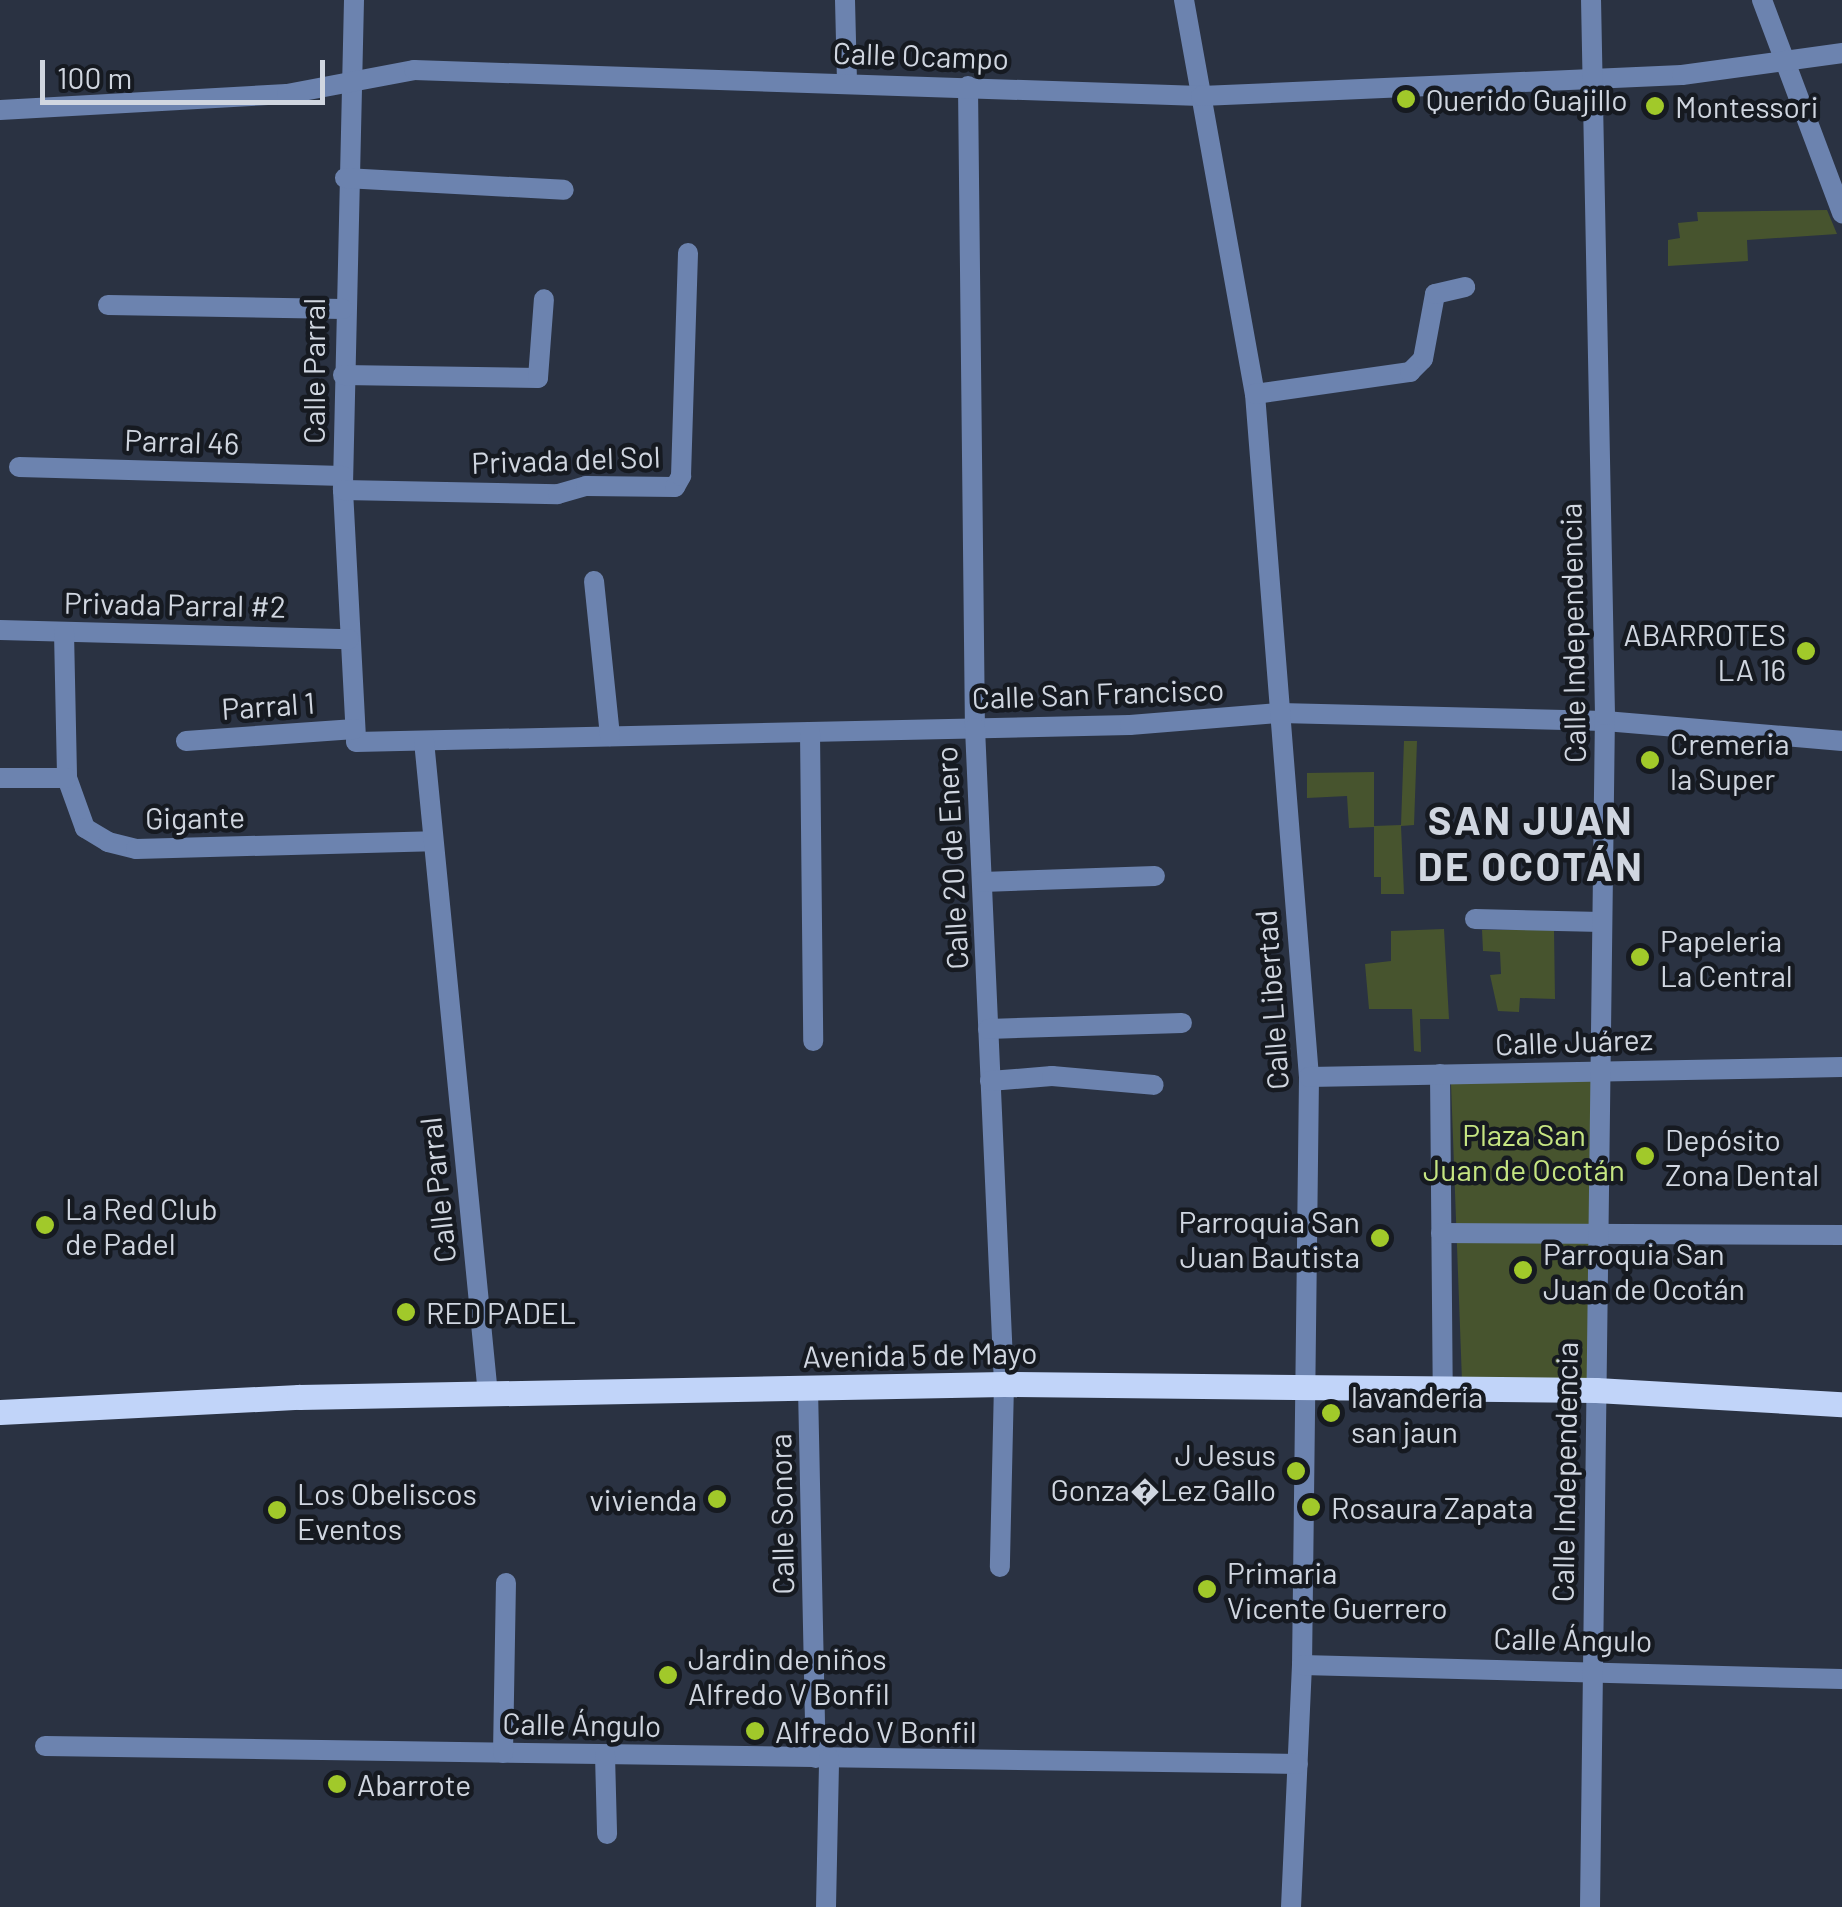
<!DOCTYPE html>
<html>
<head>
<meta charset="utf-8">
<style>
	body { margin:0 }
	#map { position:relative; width:1842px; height:1907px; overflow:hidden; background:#2a3242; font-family:Barlow,sans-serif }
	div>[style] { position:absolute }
	.green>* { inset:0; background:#47542e }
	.minor>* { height:20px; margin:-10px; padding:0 10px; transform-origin:10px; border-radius:10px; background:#6c83af }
	.major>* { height:25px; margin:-12.5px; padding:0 12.5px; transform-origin:12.5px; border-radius:12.5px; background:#c1d4f9 }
	.dots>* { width:28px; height:28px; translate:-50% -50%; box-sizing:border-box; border:5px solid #161a21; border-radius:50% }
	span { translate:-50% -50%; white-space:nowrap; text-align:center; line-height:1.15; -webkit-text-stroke:9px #161a21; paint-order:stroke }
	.street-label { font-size:30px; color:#d0d6e0 }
	.poi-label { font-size:30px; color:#d0d6e0 }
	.left { translate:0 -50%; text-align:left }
	.right { translate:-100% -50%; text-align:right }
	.park-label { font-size:30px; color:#c6e682 }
	.district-label { font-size:40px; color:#d0d6e0; font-weight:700; letter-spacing:2.5px }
	.scale { position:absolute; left:40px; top:60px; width:285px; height:45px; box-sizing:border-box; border:5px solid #d0d6e0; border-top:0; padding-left:12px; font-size:30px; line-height:35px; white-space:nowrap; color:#d0d6e0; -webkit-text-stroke:8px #161a21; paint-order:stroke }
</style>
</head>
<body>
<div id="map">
	<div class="green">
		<i style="clip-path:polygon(1827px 210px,1837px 234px,1747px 240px,1748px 261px,1668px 266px,1668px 240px,1680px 238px,1678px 223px,1698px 221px,1697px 212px)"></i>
		<i style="clip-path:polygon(1404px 741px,1417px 741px,1414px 825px,1401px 826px,1404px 894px,1381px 894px,1381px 877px,1374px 877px,1374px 827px,1349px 828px,1347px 796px,1307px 798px,1307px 773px,1374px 772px,1374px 826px,1401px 825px)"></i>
		<i style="clip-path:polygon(1444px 929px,1449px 1019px,1420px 1019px,1421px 1052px,1414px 1051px,1412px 1009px,1369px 1009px,1365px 964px,1391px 961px,1391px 931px)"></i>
		<i style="clip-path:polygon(1482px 930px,1554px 930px,1555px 999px,1520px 998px,1519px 1012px,1498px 1011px,1490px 975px,1501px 974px,1500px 952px,1483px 951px)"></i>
		<i style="clip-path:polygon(1595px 1078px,1588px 1383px,1462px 1381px,1451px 1084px)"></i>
	</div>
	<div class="minor">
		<i style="left:354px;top:0;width:490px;rotate:91.3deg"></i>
		<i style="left:343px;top:490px;width:252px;rotate:87deg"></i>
		<i style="left:356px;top:742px;width:774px;rotate:-1.26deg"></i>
		<i style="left:1130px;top:725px;width:150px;rotate:-4.6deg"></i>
		<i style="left:1280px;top:713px;width:325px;rotate:1.4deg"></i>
		<i style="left:1605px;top:721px;width:238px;rotate:4.8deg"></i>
		<i style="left:845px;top:0;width:82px;rotate:88.6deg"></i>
		<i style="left:1184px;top:0;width:400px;rotate:79.8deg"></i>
		<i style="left:1255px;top:394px;width:685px;rotate:85.48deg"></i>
		<i style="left:1309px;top:1077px;width:588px;rotate:90.68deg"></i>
		<i style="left:1302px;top:1665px;width:242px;rotate:92.6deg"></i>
		<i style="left:1762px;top:0;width:228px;rotate:69.4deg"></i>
		<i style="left:968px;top:86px;width:642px;rotate:89.38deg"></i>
		<i style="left:975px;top:728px;width:657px;rotate:87.47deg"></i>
		<i style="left:1004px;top:1384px;width:183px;rotate:91.3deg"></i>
		<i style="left:0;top:110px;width:287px;rotate:-3.2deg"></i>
		<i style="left:287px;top:94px;width:129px;rotate:-10.7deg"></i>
		<i style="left:414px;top:70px;width:787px;rotate:1.89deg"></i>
		<i style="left:1201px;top:96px;width:481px;rotate:-2.5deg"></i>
		<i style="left:1682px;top:75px;width:162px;rotate:-7.8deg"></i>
		<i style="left:345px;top:178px;width:219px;rotate:3.1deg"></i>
		<i style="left:108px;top:305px;width:235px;rotate:1deg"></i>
		<i style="left:343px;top:375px;width:195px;rotate:0.9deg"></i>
		<i style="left:538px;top:378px;width:79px;rotate:-85.7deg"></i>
		<i style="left:1255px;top:394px;width:157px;rotate:-8.1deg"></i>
		<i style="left:1410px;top:372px;width:18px;rotate:-45deg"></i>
		<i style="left:1423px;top:359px;width:66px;rotate:-79.5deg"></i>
		<i style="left:1435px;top:294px;width:31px;rotate:-13deg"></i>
		<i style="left:19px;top:467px;width:324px;rotate:1.6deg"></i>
		<i style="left:343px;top:490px;width:215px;rotate:1.1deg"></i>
		<i style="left:558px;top:494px;width:29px;rotate:-16deg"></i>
		<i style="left:586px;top:486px;width:89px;rotate:0.6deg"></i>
		<i style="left:675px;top:487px;width:13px;rotate:-61deg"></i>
		<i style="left:681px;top:476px;width:223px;rotate:-88.2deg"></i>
		<i style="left:594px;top:581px;width:156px;rotate:84.1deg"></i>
		<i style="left:0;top:630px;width:349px;rotate:1.5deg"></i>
		<i style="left:64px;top:632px;width:146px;rotate:88.8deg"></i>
		<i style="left:67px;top:778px;width:53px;rotate:70.2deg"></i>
		<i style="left:85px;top:828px;width:27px;rotate:31deg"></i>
		<i style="left:108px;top:842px;width:29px;rotate:14deg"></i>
		<i style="left:136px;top:849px;width:296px;rotate:-1.5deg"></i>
		<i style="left:810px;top:732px;width:309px;rotate:89.4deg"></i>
		<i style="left:186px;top:741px;width:169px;rotate:-4.1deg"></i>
		<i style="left:424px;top:741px;width:657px;rotate:84.41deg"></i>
		<i style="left:0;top:778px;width:67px"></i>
		<i style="left:982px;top:882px;width:173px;rotate:-2deg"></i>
		<i style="left:1475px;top:919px;width:127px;rotate:1.4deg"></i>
		<i style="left:988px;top:1029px;width:194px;rotate:-1.8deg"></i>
		<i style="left:1440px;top:1074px;width:314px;rotate:89.5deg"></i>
		<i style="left:1309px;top:1077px;width:533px;rotate:-1.07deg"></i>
		<i style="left:990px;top:1081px;width:62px;rotate:-4.6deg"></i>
		<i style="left:1052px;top:1076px;width:102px;rotate:5deg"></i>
		<i style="left:1441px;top:1233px;width:401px;rotate:0.3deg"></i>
		<i style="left:808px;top:1388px;width:370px;rotate:88.8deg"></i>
		<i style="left:1302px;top:1665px;width:540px;rotate:1.49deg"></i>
		<i style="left:45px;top:1746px;width:1253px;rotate:0.82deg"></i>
		<i style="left:503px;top:1753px;width:170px;rotate:-89deg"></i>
		<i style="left:605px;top:1755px;width:79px;rotate:88.5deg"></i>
		<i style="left:826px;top:1907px;width:149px;rotate:-88.8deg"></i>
		<i style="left:1590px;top:1907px;width:1192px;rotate:-89.28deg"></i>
		<i style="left:1605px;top:715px;width:715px;rotate:-91.12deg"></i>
	</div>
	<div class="major">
		<i style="left:0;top:1412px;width:299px;rotate:-2.9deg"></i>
		<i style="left:299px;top:1397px;width:705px;rotate:-1.06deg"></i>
		<i style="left:1004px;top:1384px;width:592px;rotate:0.58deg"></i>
		<i style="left:1596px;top:1390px;width:246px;rotate:3.3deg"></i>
	</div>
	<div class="dots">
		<i style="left:1406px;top:99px;background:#a1c92a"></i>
		<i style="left:1655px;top:106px;background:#a1c92a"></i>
		<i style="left:1806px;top:651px;background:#a1c92a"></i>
		<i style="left:1650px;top:760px;background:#a1c92a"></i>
		<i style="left:1640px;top:957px;background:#a1c92a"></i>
		<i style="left:1645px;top:1156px;background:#a1c92a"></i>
		<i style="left:45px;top:1225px;background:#a1c92a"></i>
		<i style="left:1380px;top:1238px;background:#a1c92a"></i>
		<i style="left:1523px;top:1270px;background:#a1c92a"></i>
		<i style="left:406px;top:1312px;background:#a1c92a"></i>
		<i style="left:1331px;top:1413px;background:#a1c92a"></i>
		<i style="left:1296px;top:1471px;background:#a1c92a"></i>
		<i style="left:717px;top:1499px;background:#a1c92a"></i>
		<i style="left:1311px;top:1507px;background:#a1c92a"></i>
		<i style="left:277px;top:1510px;background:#a1c92a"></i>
		<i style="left:1207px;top:1589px;background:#a1c92a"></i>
		<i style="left:668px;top:1675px;background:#a1c92a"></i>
		<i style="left:755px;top:1731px;background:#a1c92a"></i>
		<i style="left:337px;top:1784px;background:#a1c92a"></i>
	</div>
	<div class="street-label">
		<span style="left:921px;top:55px;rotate:2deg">Calle Ocampo</span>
		<span style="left:313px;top:371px;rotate:-90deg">Calle Parral</span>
		<span style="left:182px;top:441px;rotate:2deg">Parral 46</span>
		<span style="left:566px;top:459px;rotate:-2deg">Privada del Sol</span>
		<span style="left:175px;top:604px;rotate:1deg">Privada Parral #2</span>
		<span style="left:1572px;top:633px;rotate:-91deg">Calle Independencia</span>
		<span style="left:1098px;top:693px;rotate:-2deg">Calle San Francisco</span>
		<span style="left:268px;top:705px;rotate:-4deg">Parral 1</span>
		<span style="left:195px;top:817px;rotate:-1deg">Gigante</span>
		<span style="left:951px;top:858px;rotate:-93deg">Calle 20 de Enero</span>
		<span style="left:1271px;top:1000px;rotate:-94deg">Calle Libertad</span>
		<span style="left:1574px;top:1041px;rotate:-2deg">Calle Juárez</span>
		<span style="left:437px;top:1190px;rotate:-96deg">Calle Parral</span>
		<span style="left:920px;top:1354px;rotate:-1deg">Avenida 5 de Mayo</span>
		<span style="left:1564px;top:1472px;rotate:-89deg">Calle Independencia</span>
		<span style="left:781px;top:1514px;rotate:-91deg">Calle Sonora</span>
		<span style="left:1573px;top:1639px;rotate:1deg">Calle Ángulo</span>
		<span style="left:582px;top:1724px;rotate:1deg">Calle Ángulo</span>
	</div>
	<div class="poi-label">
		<span class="left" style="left:1426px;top:99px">Querido Guajillo</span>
		<span class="left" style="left:1675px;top:106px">Montessori</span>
		<span class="right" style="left:1786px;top:651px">ABARROTES<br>LA 16</span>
		<span class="left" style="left:1670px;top:760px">Cremeria<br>la Super</span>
		<span class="left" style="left:1660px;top:957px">Papeleria<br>La Central</span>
		<span class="left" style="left:1665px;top:1156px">Depósito<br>Zona Dental</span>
		<span class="left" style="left:65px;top:1225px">La Red Club<br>de Padel</span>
		<span class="right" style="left:1360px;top:1238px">Parroquia San<br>Juan Bautista</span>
		<span class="left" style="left:1543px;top:1270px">Parroquia San<br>Juan de Ocotán</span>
		<span class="left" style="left:426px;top:1312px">RED PADEL</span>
		<span class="left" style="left:1351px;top:1413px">lavandería<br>san jaun</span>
		<span class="right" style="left:1276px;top:1471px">J Jesus<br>Gonza�Lez Gallo</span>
		<span class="left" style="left:297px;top:1510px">Los Obeliscos<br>Eventos</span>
		<span class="right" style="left:697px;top:1499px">vivienda</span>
		<span class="left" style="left:1331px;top:1507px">Rosaura Zapata</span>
		<span class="left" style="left:1227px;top:1589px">Primaria<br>Vicente Guerrero</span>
		<span class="left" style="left:688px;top:1675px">Jardin de niños<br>Alfredo V Bonfil</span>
		<span class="left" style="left:775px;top:1731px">Alfredo V Bonfil</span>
		<span class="left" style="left:357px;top:1784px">Abarrote</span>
	</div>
	<div class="park-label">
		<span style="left:1524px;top:1151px">Plaza San<br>Juan de Ocotán</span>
	</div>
	<div class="district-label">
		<span style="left:1531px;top:842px">SAN JUAN<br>DE OCOTÁN</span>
	</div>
	<div class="scale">100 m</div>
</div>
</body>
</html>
